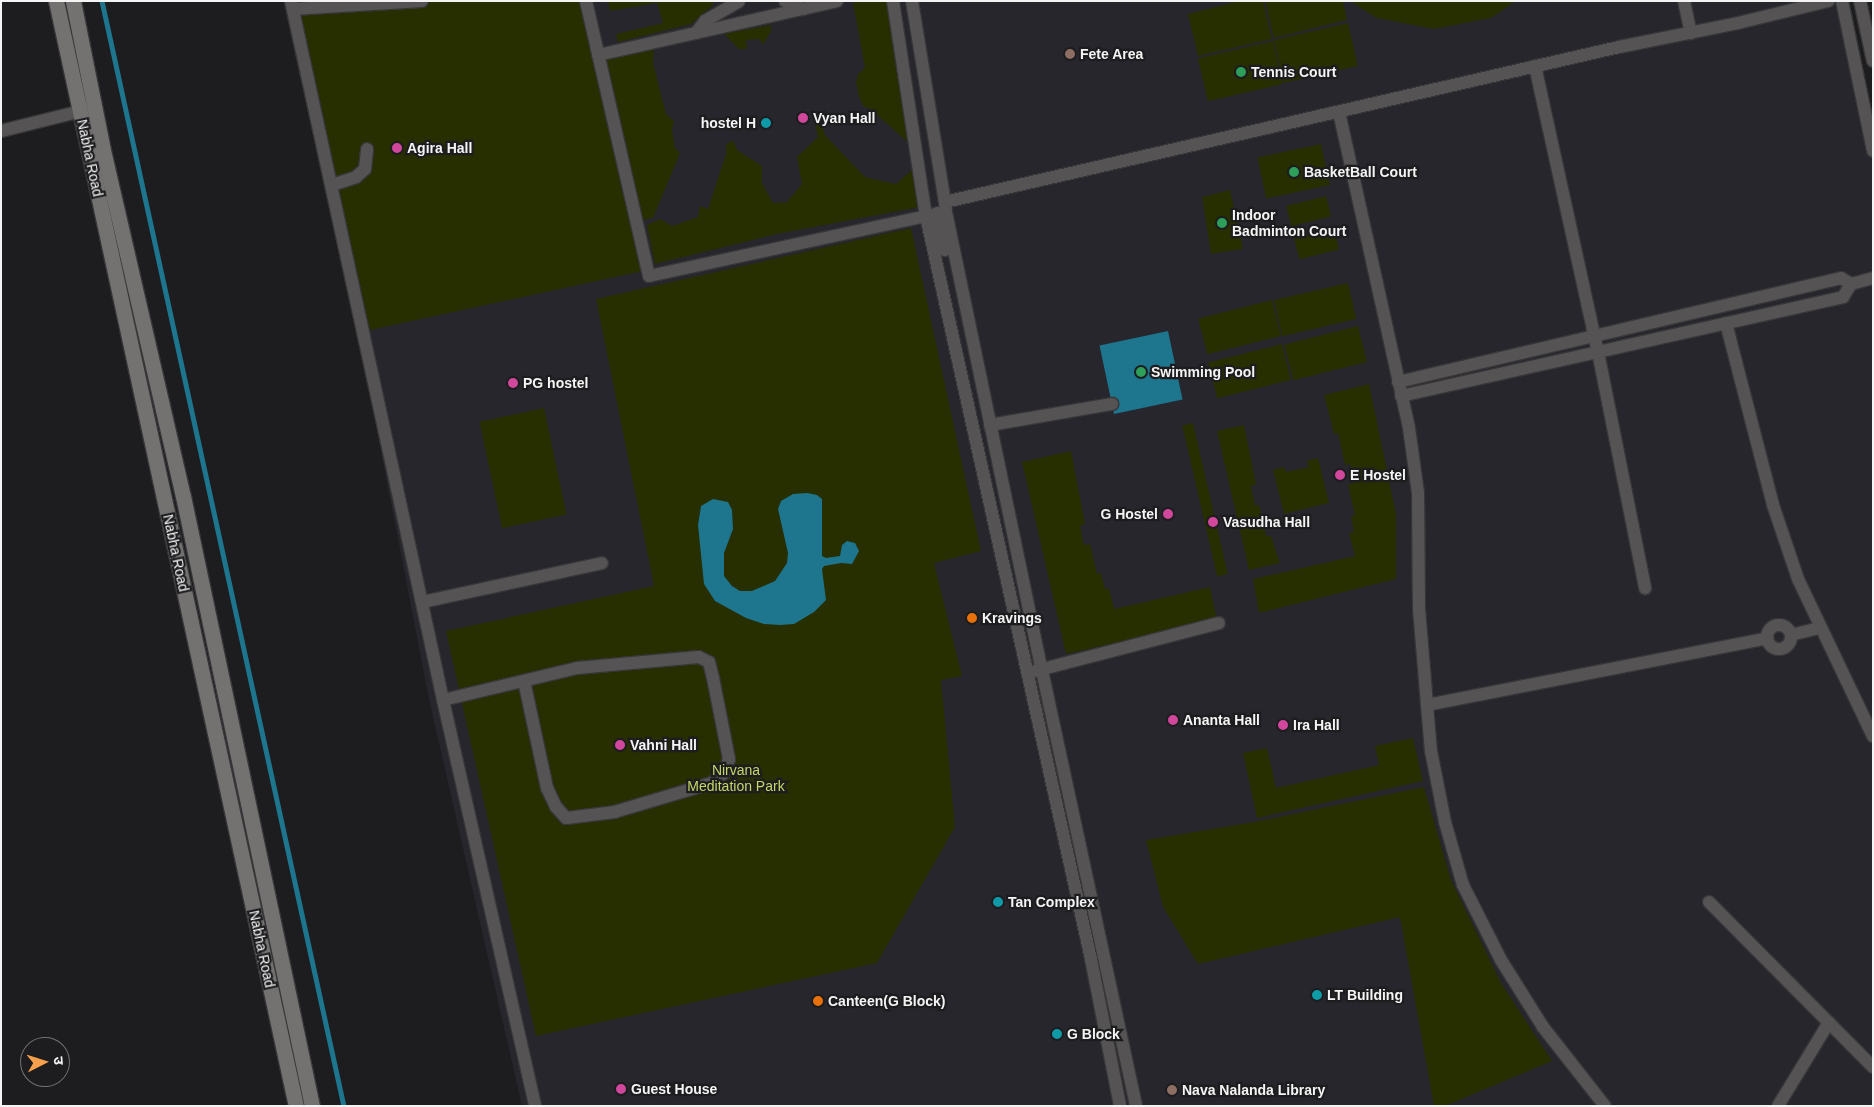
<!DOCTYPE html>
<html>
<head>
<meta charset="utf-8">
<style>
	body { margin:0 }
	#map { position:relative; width:1874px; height:1107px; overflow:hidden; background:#1d1d1f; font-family:Helvetica,"Noto Sans Devanagari",sans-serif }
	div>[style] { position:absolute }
	.built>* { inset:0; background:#27262d }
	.green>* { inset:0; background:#272e00; transform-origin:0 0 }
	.water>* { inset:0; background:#1d758e; transform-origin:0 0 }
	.stream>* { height:4.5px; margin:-2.25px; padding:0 2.25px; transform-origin:2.25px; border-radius:2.25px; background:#1d758e }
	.roads { filter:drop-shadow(1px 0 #373739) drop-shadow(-1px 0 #373739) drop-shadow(0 1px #373739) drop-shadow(0 -1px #373739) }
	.street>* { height:12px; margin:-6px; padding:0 6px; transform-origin:6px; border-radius:6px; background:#555353 }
	.street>.ring { margin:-6px; padding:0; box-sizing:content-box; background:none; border:12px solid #555353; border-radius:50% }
	.secondary>* { height:15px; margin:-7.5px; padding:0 7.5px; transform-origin:7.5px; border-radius:7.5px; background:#747271 }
	.dots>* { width:14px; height:14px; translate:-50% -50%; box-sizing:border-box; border:2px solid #1d1d1f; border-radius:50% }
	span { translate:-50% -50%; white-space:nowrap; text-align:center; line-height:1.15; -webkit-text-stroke:4.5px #1d1d1f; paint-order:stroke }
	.poi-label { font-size:14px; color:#f4f4f5; font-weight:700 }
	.left { translate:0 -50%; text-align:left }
	.right { translate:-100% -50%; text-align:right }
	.street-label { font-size:14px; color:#f4f4f5 }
	.park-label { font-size:14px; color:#c3d666 }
	.frame { position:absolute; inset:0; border:2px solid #f4f4f5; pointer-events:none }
	.north { position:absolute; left:20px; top:1037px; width:50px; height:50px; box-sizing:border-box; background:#1d1d1f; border:1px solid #737375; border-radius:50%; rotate:85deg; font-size:14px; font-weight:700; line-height:20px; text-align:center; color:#f4f4f5 }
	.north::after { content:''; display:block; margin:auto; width:18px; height:22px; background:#f9a04c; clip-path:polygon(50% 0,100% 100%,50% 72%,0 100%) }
</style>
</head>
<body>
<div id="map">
	<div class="built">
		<i style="clip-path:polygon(283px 1px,1847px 1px,1873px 122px,1873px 1106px,522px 1106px,429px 699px,368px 384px)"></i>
	</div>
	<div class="green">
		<i style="clip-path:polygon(297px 1px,581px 1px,643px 271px,370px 330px,344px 239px)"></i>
		<i style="clip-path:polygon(608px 1px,713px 1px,713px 5px,691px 24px,618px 42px,616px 34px,663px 23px,657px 3px,610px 11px)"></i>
		<i style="clip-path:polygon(862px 1px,887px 1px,910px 144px,869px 108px,864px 107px,860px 100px,856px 83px,858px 74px,865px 68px,853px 3px)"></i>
		<i style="clip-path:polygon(1239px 1px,1263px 1px,1272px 39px,1198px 56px,1188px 14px)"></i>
		<i style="clip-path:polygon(1265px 1px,1343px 1px,1347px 20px,1274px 38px)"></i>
		<i style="clip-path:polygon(1350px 1px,1516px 1px,1491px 18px,1434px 29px,1377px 18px)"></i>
		<i style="left:1348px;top:23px;width:44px;height:76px;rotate:77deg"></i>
		<i style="clip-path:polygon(771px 25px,771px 31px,763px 45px,760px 39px,746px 40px,747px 49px,739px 49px,724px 34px)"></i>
		<i style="left:1273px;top:41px;width:44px;height:77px;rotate:77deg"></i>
		<i style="clip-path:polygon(654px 48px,653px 63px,666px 114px,674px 121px,672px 129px,673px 137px,675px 148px,680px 153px,653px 218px,642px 220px,605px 59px)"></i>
		<i style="clip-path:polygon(821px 122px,825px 135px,865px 177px,896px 184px,913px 169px,920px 207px,777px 234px,655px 264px,647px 225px,660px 219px,672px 226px,698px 217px,700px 206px,708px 209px,726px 154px,726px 145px,733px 140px,737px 150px,762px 166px,762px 183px,773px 203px,787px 202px,802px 184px,797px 157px,818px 137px,815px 123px)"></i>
		<i style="left:1321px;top:144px;width:42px;height:65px;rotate:78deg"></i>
		<i style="clip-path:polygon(1230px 190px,1243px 249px,1211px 254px,1202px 197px)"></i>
		<i style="left:1326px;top:196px;width:21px;height:41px;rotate:76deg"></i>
		<i style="clip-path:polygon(911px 228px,981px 551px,934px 563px,962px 676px,941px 680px,955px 827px,877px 963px,536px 1036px,446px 631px,654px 586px,596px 299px)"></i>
		<i style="left:1334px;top:229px;width:21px;height:41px;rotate:76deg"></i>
		<i style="left:1348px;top:283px;width:37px;height:76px;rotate:77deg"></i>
		<i style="left:1272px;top:300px;width:37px;height:76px;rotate:76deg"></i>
		<i style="left:1358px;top:326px;width:37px;height:76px;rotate:76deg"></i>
		<i style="left:1282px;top:344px;width:37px;height:76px;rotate:76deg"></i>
		<i style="clip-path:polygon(1369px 384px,1396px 514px,1396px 579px,1259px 613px,1253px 579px,1355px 556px,1349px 533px,1354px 532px,1351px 516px,1355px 515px,1348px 485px,1354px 483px,1350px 464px,1345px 465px,1338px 433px,1334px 434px,1324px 395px)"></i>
		<i style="left:544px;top:408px;width:109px;height:66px;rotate:78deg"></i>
		<i style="left:1193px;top:423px;width:155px;height:11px;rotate:77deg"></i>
		<i style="clip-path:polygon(1244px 425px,1256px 484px,1251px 486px,1255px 506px,1259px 505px,1266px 536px,1271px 536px,1280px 563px,1249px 570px,1217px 431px)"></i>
		<i style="clip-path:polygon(1071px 451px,1085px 524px,1080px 526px,1084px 545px,1090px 544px,1097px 574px,1101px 573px,1105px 589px,1109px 588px,1114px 609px,1210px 587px,1217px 620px,1066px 654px,1022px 462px)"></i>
		<i style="clip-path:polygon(1318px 458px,1329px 503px,1284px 514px,1273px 470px,1284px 467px,1286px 472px,1309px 467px,1307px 461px)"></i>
		<i style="clip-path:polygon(1413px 738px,1423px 781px,1257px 818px,1243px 753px,1267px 748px,1276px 788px,1379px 765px,1375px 746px)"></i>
		<i style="clip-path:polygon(1424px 787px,1451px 880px,1501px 983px,1552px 1061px,1445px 1106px,1434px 1106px,1400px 917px,1198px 964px,1163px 907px,1146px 840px,1254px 822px)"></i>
	</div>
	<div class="water">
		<i style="left:1168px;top:331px;width:70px;height:70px;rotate:78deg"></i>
		<i style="clip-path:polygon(807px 493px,817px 495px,822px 499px,822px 556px,826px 558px,840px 556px,842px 545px,847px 541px,855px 543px,859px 551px,852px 564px,841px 563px,824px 566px,822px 569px,826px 600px,814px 612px,794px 624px,780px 625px,764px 624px,746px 618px,715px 601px,704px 584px,698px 525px,701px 506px,713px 499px,728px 502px,732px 510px,733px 529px,724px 553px,724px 576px,732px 586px,740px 591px,752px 591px,775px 581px,787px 563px,788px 553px,778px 509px,781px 501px,793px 494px)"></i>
	</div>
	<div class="stream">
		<i style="left:102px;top:1px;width:1131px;rotate:77.65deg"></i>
	</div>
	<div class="roads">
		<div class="street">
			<i style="left:291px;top:1px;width:715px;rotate:77.73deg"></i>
			<i style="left:443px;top:700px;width:416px;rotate:77.2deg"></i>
			<i style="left:586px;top:1px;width:282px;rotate:77.1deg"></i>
			<i style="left:649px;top:276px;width:304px;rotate:-12.2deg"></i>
			<i style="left:946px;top:212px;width:10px;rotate:-96deg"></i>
			<i style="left:945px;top:202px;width:692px;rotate:-12.95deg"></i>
			<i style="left:1619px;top:47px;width:121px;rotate:-11.4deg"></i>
			<i style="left:1738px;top:23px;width:93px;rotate:-13.7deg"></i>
			<i style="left:785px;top:1px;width:20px;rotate:24deg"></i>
			<i style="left:893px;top:1px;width:218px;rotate:81.3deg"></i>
			<i style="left:926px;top:216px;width:761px;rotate:77.48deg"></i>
			<i style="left:1091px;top:959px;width:150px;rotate:78.8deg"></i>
			<i style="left:912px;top:1px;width:204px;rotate:80.7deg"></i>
			<i style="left:1684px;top:1px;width:33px;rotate:78deg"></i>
			<i style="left:1842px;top:1px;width:153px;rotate:78.3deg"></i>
			<i style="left:1860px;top:1px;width:61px;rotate:77.8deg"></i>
			<i style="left:293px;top:9px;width:129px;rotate:-3.5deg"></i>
			<i style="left:696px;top:33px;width:15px;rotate:-53deg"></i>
			<i style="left:705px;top:21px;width:39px;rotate:-30deg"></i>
			<i style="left:598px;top:55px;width:245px;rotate:-12.7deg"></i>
			<i style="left:1535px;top:66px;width:293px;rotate:77.6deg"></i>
			<i style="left:1598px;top:352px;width:241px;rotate:78.7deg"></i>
			<i style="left:1339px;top:112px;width:324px;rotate:77.5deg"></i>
			<i style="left:1409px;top:428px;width:66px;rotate:82.1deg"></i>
			<i style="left:1418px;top:493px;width:116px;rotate:89.5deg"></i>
			<i style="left:1419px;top:609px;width:143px;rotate:85.2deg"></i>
			<i style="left:1431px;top:751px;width:72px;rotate:78.8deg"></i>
			<i style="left:1445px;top:822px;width:66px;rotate:74.1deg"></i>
			<i style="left:1463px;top:885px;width:84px;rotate:63.1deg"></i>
			<i style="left:1501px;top:960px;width:79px;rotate:57.9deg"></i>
			<i style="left:1543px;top:1027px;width:100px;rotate:51.9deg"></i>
			<i style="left:1px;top:131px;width:91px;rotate:-14deg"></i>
			<i style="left:332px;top:185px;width:25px;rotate:-18deg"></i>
			<i style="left:356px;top:177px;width:12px;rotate:-42deg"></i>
			<i style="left:365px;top:169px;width:20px;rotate:-84deg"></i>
			<i style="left:946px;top:212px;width:473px;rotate:78.2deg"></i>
			<i style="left:1043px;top:675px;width:441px;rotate:77.8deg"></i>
			<i style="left:937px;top:213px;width:38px;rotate:78deg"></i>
			<i style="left:1726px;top:323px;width:188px;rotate:75.5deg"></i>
			<i style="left:1773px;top:505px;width:78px;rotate:71.3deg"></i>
			<i style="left:1798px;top:579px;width:174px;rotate:64.5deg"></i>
			<i style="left:1398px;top:382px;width:455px;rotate:-13.2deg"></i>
			<i style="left:1841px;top:278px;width:12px;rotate:31deg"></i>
			<i style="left:1851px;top:284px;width:23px;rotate:-15deg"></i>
			<i style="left:1401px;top:396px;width:453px;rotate:-12.6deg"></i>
			<i style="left:1843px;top:297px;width:15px;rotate:-58deg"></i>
			<i style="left:990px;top:425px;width:124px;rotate:-9.8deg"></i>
			<i style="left:422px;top:602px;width:184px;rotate:-12.2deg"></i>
			<i class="ring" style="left:1767px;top:625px;width:12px;height:12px"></i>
			<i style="left:1791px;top:635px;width:30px;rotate:-14deg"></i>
			<i style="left:1035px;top:671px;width:190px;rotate:-14.6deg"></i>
			<i style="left:443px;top:700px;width:138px;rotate:-13.4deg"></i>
			<i style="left:577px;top:668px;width:122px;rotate:-5.2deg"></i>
			<i style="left:699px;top:657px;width:11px;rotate:27deg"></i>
			<i style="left:709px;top:662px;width:16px;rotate:76deg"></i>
			<i style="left:713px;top:678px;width:83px;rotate:78.8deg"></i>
			<i style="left:729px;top:759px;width:15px;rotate:110deg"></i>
			<i style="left:724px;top:773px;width:16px;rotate:140deg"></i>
			<i style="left:712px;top:783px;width:101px;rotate:163.4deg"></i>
			<i style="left:615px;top:812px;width:49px;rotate:173deg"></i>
			<i style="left:566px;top:818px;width:15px;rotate:-132deg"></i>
			<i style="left:556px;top:807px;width:21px;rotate:-115deg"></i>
			<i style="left:547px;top:788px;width:109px;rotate:-102.1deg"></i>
			<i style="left:1427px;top:705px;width:347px;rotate:-11.1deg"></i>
			<i style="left:1709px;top:902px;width:233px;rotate:45.2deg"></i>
			<i style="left:1778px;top:1106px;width:98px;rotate:-58.7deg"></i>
		</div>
		<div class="secondary">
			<i style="left:56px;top:1px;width:1131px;rotate:77.75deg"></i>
			<i style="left:73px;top:1px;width:152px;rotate:78.6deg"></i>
			<i style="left:103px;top:150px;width:355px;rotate:77deg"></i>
			<i style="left:183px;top:496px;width:623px;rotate:78.06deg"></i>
		</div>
	</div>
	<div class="dots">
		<i style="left:1070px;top:54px;background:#8d6e63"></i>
		<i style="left:1241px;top:72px;background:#2e9e5b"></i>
		<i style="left:803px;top:118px;background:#d1479c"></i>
		<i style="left:766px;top:123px;background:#0f9aa8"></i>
		<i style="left:397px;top:148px;background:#d1479c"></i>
		<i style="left:1294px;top:172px;background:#2e9e5b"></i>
		<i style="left:1222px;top:223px;background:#2e9e5b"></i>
		<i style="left:1141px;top:372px;background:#2e9e5b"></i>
		<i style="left:513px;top:383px;background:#d1479c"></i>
		<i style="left:1340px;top:475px;background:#d1479c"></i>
		<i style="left:1168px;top:514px;background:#d1479c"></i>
		<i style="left:1213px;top:522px;background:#d1479c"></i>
		<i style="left:972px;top:618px;background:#e8710a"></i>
		<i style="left:1173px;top:720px;background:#d1479c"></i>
		<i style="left:1283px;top:725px;background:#d1479c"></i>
		<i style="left:620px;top:745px;background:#d1479c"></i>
		<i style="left:998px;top:902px;background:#0f9aa8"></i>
		<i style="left:1317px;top:995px;background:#0f9aa8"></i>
		<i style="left:818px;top:1001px;background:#e8710a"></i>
		<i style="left:1057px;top:1034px;background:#0f9aa8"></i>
		<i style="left:621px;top:1089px;background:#d1479c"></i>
		<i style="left:1172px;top:1090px;background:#8d6e63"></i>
	</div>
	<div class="poi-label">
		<span class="left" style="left:1080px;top:54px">Fete Area</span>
		<span class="left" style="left:1251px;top:72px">Tennis Court</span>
		<span class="left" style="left:813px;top:118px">Vyan Hall</span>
		<span class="right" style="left:756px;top:123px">hostel H</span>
		<span class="left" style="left:407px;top:148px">Agira Hall</span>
		<span class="left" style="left:1304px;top:172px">BasketBall Court</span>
		<span class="left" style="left:1232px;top:223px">Indoor<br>Badminton Court</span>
		<span class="left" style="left:1151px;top:372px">Swimming Pool</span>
		<span class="left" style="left:523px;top:383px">PG hostel</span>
		<span class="left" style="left:1350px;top:475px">E Hostel</span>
		<span class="right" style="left:1158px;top:514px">G Hostel</span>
		<span class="left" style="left:1223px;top:522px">Vasudha Hall</span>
		<span class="left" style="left:982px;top:618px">Kravings</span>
		<span class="left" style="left:1183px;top:720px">Ananta Hall</span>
		<span class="left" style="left:1293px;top:725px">Ira Hall</span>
		<span class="left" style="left:630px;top:745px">Vahni Hall</span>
		<span class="left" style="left:1008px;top:902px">Tan Complex</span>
		<span class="left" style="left:1327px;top:995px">LT Building</span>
		<span class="left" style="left:828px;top:1001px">Canteen(G Block)</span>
		<span class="left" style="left:1067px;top:1034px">G Block</span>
		<span class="left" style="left:631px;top:1089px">Guest House</span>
		<span class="left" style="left:1182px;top:1090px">Nava Nalanda Library</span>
	</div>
	<div class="street-label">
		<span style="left:90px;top:158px;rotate:78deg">Nabha Road</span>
		<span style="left:176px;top:553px;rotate:78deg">Nabha Road</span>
		<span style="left:262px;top:949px;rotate:78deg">Nabha Road</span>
	</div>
	<div class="park-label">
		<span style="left:736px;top:778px">Nirvana<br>Meditation Park</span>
	</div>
	<div class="frame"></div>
	<div class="north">उ</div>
</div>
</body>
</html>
